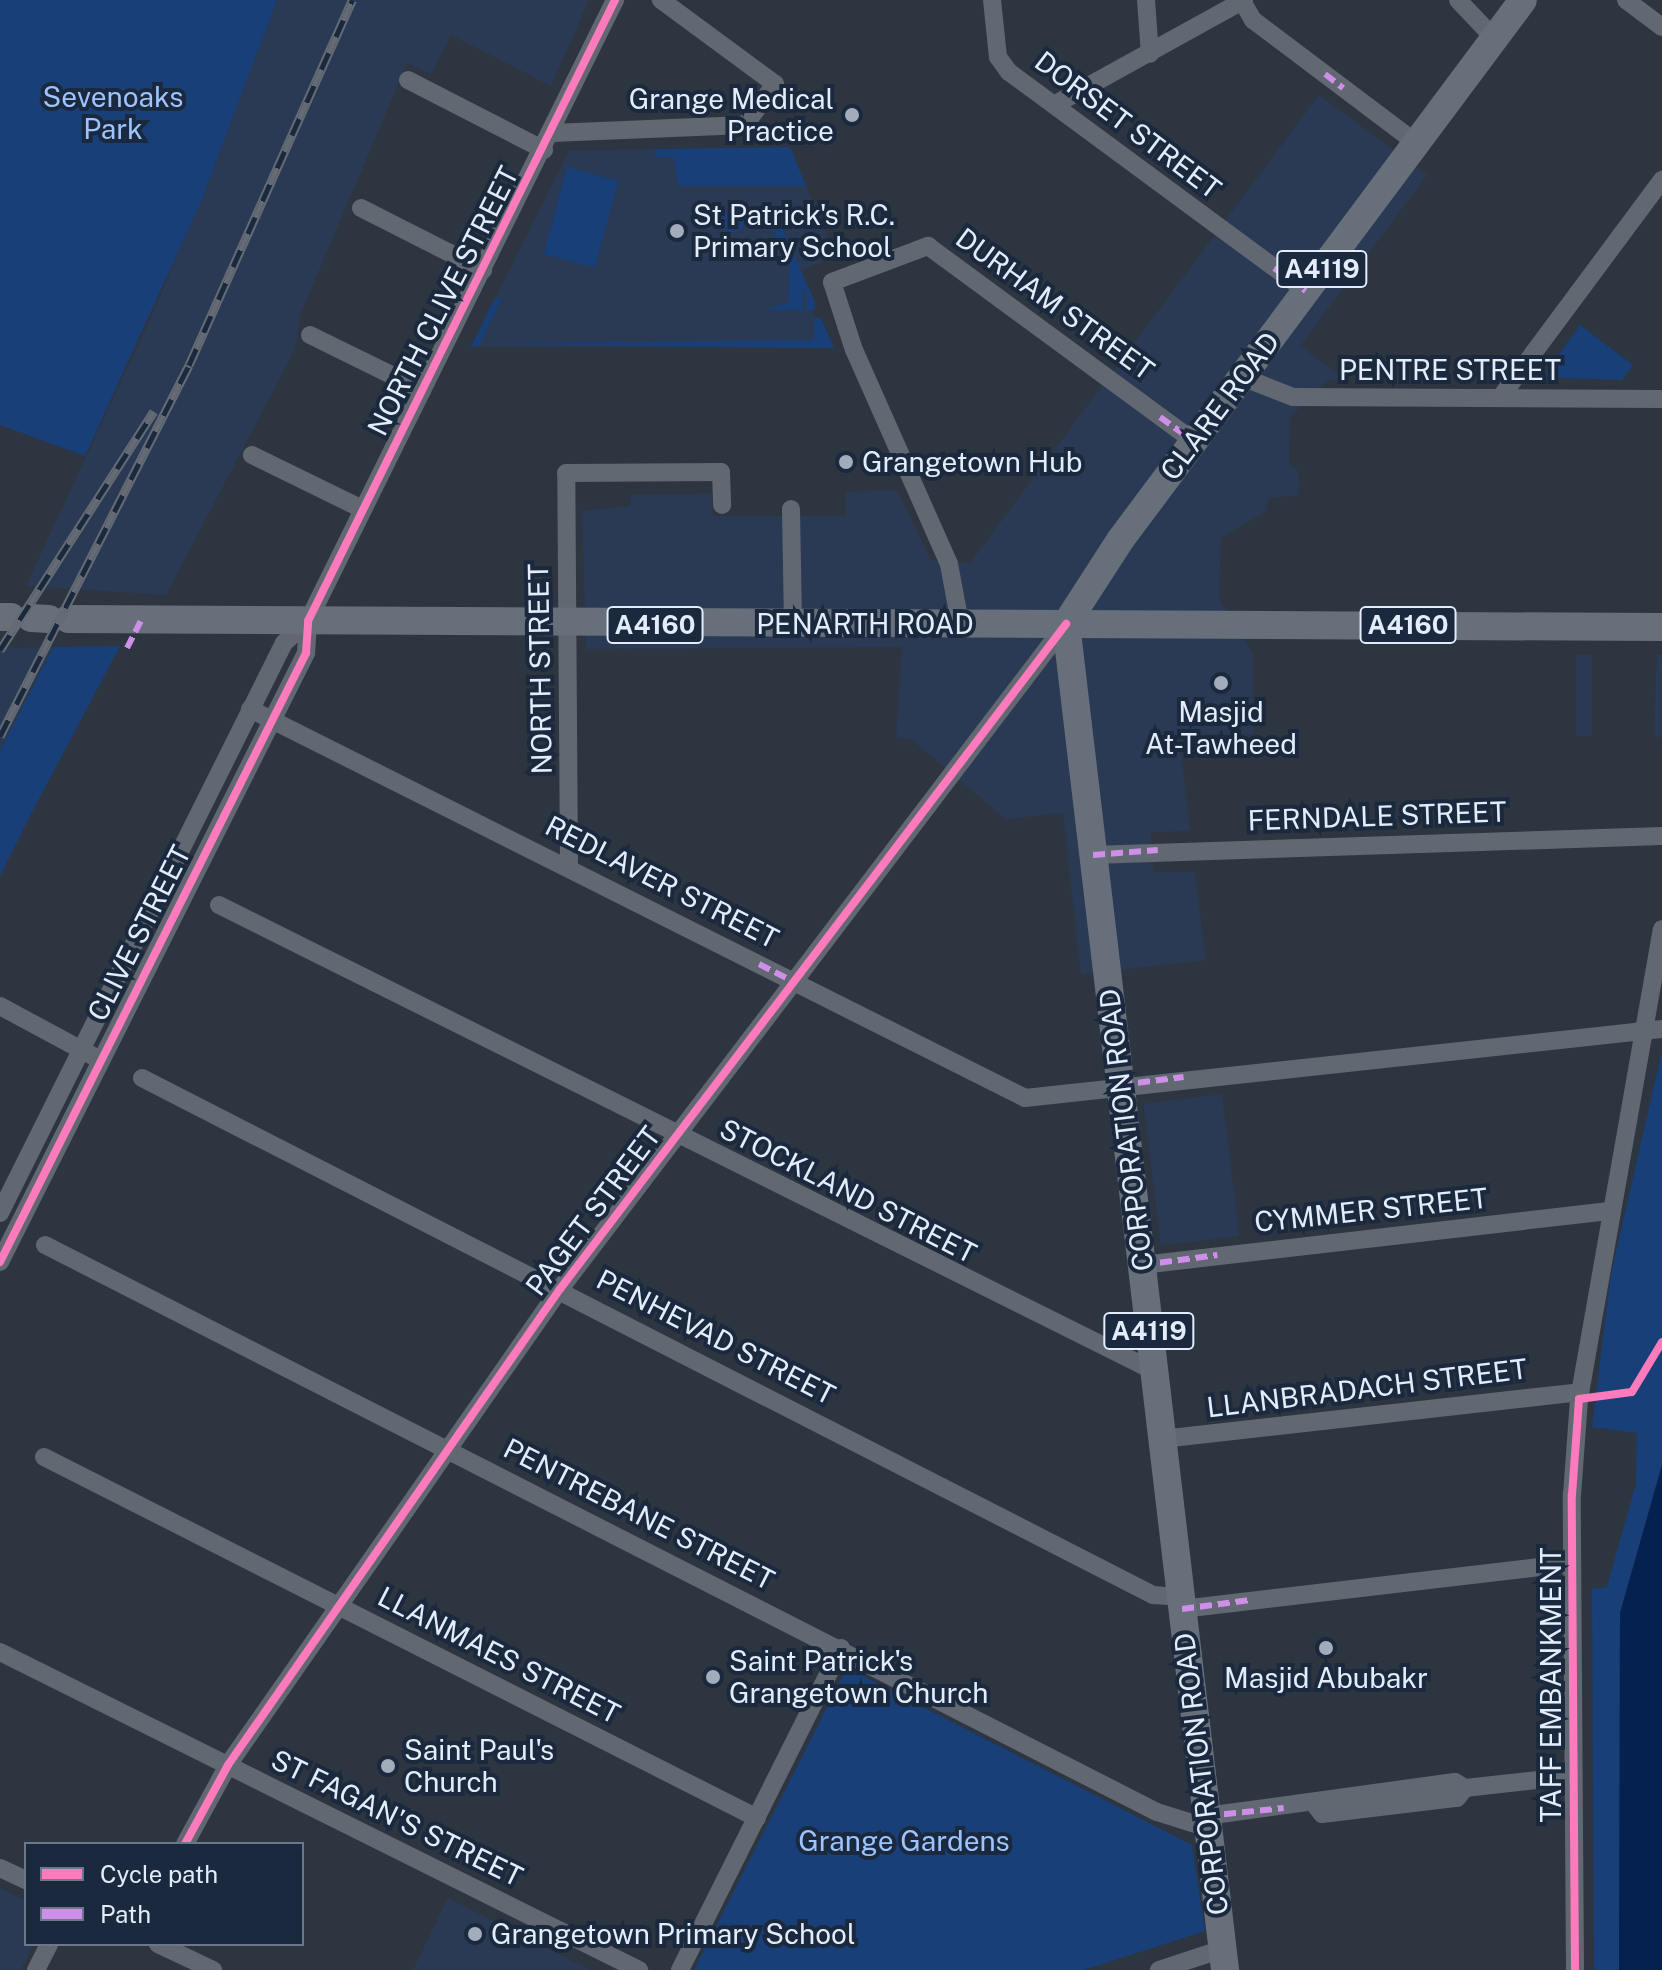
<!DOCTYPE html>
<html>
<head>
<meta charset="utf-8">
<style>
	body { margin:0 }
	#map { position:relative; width:1662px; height:1970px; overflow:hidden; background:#2d3541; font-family:"Public Sans",sans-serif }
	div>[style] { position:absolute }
	.built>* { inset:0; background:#2a3a54; transform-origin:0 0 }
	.green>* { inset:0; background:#183f77; transform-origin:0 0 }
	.round { border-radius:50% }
	.water>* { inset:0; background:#042150 }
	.street>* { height:18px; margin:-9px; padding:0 9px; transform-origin:9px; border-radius:9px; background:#626871 }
	.primary>* { height:28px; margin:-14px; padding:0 14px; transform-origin:14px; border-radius:14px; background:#676f7a }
	.rail>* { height:9px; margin-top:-4.5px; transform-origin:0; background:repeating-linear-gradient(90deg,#1b293e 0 18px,#646b74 0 36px); box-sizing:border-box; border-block:2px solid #646b74 }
	.quiet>* { height:6px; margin-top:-3px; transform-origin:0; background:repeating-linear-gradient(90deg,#ce8fe9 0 12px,transparent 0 18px) }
	.cycleway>* { height:8px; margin:-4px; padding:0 4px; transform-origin:4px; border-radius:4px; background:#fd7abc }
	.dots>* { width:22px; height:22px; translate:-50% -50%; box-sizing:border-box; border:4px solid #1b293e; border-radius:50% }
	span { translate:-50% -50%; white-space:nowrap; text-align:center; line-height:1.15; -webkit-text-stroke:8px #1b293e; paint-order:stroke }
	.shield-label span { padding:2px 6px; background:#1b293e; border:2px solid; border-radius:6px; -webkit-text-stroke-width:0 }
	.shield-label { font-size:26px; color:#e3ecfb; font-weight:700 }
	.park-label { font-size:28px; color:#9dc4ff }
	.poi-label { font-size:28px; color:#e3ecfb }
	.right { translate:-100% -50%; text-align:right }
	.left { translate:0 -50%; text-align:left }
	.street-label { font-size:28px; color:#e3ecfb }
	.legend { position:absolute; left:24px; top:1842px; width:280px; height:104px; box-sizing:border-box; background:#1b293e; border:2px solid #6b778a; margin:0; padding:10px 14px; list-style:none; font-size:24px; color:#e3ecfb }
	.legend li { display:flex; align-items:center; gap:16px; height:40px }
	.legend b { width:40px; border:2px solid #6b778a }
</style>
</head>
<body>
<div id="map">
	<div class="built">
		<i style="clip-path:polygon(277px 0,589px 0,551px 86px,451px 35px,431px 74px,407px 63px,301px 313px,295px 349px,166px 595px,26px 586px,159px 300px)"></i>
		<i style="clip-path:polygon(1319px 95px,1427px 175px,1300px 346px,1348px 381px,1328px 380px,1290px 417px,1289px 464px,1298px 471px,1299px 495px,1268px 498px,1266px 511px,1221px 538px,1219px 599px,1253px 654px,1254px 734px,1179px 735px,1190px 831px,1151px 832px,1153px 872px,1195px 872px,1206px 960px,1081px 974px,1063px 813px,1006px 819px,912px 740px,896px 737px,902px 647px,586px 649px,582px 511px,630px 506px,631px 495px,712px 494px,713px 516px,846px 516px,846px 492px,897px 490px,931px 560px,970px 563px)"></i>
		<i style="clip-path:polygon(790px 147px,836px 257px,801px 270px,814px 317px,821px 318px,834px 348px,471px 347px,569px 151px)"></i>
		<i style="clip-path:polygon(88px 647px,0 804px,0 648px)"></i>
		<i style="left:1592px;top:655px;width:81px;height:16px;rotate:90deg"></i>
		<i style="clip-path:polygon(1657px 655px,1662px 655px,1662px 737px,1654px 736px)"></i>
		<i style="left:1222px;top:1094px;width:143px;height:79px;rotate:83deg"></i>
		<i style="clip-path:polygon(0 1888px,26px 1901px,26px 1944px,34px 1944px,21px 1970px,0 1970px)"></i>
		<i style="clip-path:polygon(448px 1898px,590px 1970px,413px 1970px)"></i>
	</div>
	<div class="green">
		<i style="clip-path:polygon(0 0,277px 0,200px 204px,85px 456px,0 425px)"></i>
		<i style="clip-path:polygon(790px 147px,806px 186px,678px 186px,674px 157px,655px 157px,655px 149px)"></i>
		<i style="left:567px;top:167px;width:53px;height:90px;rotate:15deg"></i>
		<i class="round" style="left:722px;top:210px;width:22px;height:22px"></i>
		<i style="clip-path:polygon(775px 212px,815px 302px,815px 310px,806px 310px,806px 291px,802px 290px,803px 310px,765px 310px,789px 302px,789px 248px,774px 248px)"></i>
		<i style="clip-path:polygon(495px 298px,501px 300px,479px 346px,471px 347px)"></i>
		<i style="clip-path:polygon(814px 318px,821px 318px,834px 348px,491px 344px,814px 340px)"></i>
		<i style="clip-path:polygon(1580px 325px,1633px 365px,1622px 380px,1543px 377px)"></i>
		<i style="clip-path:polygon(120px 646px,31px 814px,0 876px,0 751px,54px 647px)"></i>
		<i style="clip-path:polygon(1662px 1051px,1662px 1465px,1620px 1613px,1619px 1970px,1594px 1970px,1592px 1589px,1607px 1587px,1636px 1483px,1637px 1433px,1592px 1427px,1611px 1274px)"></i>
		<i style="clip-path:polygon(847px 1668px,1192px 1845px,1205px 1931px,1084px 1970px,694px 1970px)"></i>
	</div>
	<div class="water">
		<i style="clip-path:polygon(1662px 1465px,1662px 1970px,1619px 1970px,1620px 1613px)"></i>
	</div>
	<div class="street">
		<i style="left:992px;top:0;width:57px;rotate:84deg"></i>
		<i style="left:998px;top:57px;width:19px;rotate:54deg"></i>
		<i style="left:1009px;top:72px;width:369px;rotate:36.4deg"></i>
		<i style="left:1146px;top:0;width:54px;rotate:85.8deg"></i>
		<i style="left:1458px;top:0;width:52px;rotate:46.5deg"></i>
		<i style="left:1626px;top:0;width:45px;rotate:36.9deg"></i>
		<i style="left:1242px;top:1px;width:22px;rotate:60deg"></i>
		<i style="left:1253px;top:20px;width:204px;rotate:37deg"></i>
		<i style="left:408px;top:80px;width:153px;rotate:27.2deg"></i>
		<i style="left:1054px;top:105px;width:217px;rotate:-28.9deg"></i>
		<i style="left:552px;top:133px;width:193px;rotate:-2.4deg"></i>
		<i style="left:745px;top:125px;width:51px;rotate:-53.8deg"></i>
		<i style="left:775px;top:84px;width:142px;rotate:-143.6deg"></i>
		<i style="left:361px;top:208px;width:137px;rotate:26.9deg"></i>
		<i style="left:310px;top:335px;width:125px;rotate:26.2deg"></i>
		<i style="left:1242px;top:377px;width:55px;rotate:21.4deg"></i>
		<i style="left:1293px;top:397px;width:369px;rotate:0.3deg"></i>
		<i style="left:1500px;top:398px;width:272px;rotate:-53.4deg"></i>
		<i style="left:252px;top:455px;width:123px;rotate:26.1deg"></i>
		<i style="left:791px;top:509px;width:115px;rotate:89deg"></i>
		<i style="left:960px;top:623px;width:60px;rotate:-100.6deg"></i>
		<i style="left:949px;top:564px;width:234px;rotate:-113.9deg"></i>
		<i style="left:854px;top:350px;width:71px;rotate:-107.9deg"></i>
		<i style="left:832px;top:282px;width:103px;rotate:-20.6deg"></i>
		<i style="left:928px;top:246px;width:329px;rotate:36.3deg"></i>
		<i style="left:250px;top:709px;width:867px;rotate:26.65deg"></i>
		<i style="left:1025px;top:1098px;width:641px;rotate:-6.18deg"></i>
		<i style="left:1093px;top:855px;width:569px;rotate:-1.91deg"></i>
		<i style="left:569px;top:865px;width:392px;rotate:-90.4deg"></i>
		<i style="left:566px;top:473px;width:155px;rotate:-0.4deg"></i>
		<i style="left:721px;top:472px;width:33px;rotate:88deg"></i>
		<i style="left:219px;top:905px;width:1045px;rotate:26.49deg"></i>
		<i style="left:0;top:1006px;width:106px;rotate:28.3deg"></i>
		<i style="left:142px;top:1078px;width:1136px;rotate:27.08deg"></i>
		<i style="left:1153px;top:1595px;width:27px;rotate:4deg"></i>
		<i style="left:0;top:1213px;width:637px;rotate:-63.52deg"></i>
		<i style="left:284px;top:643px;width:33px;rotate:-43deg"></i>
		<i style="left:45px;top:1245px;width:1248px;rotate:27.02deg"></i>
		<i style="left:1157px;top:1812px;width:53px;rotate:17.4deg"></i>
		<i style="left:0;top:1262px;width:682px;rotate:-63.32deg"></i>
		<i style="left:306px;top:653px;width:32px;rotate:-86deg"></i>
		<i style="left:308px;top:621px;width:693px;rotate:-63.69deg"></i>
		<i style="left:1142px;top:1265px;width:468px;rotate:-6.6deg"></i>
		<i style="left:1162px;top:1439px;width:421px;rotate:-6.4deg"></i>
		<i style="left:44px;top:1457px;width:799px;rotate:26.85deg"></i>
		<i style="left:1182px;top:1609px;width:392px;rotate:-6.7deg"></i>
		<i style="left:0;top:1652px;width:714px;rotate:26.46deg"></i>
		<i style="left:1316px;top:1806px;width:10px;rotate:53deg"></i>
		<i style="left:1322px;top:1814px;width:136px;rotate:-6.8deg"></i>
		<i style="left:1457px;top:1798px;width:13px;rotate:-51deg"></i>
		<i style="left:1206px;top:1816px;width:251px;rotate:-7.8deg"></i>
		<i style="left:1455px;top:1782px;width:12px;rotate:31deg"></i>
		<i style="left:1465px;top:1788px;width:109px;rotate:-6.3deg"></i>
		<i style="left:185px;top:1844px;width:90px;rotate:-61.4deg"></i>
		<i style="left:228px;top:1765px;width:580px;rotate:-55.11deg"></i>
		<i style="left:560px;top:1289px;width:836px;rotate:-52.73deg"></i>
		<i style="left:0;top:1868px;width:29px;rotate:25deg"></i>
		<i style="left:158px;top:1944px;width:61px;rotate:25.3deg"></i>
		<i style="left:36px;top:1970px;width:29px;rotate:-63deg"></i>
		<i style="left:680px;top:1970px;width:360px;rotate:-63.4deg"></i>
		<i style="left:1159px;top:1970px;width:66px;rotate:-18.4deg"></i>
		<i style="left:1575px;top:1970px;width:475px;rotate:-90.4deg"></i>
		<i style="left:1572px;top:1495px;width:96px;rotate:-85.8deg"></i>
		<i style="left:1579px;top:1399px;width:477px;rotate:-80deg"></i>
	</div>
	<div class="primary">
		<i style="left:0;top:617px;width:11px"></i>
		<i style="left:31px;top:618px;width:18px;rotate:3deg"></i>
		<i style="left:68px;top:619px;width:1594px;rotate:0.29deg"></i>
		<i style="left:1066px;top:624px;width:1355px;rotate:83.26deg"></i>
		<i style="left:1066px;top:624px;width:101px;rotate:-57.1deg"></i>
		<i style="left:1121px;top:539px;width:672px;rotate:-53.28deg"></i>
	</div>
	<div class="rail">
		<i style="left:0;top:650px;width:284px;rotate:-57.2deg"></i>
		<i style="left:0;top:736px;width:416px;rotate:-63deg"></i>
		<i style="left:189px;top:365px;width:400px;rotate:-65.9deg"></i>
	</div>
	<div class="quiet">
		<i style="left:1325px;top:74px;width:23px;rotate:38deg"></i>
		<i style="left:1274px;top:268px;width:39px;rotate:36deg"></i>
		<i style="left:1160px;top:417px;width:41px;rotate:36deg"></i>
		<i style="left:127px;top:648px;width:33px;rotate:-63deg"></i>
		<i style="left:1093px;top:855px;width:65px;rotate:-4.4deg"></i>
		<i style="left:759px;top:964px;width:36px;rotate:27deg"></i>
		<i style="left:1120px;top:1085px;width:64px;rotate:-7.1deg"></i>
		<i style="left:1142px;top:1265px;width:76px;rotate:-7.6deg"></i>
		<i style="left:1182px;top:1609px;width:69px;rotate:-7.5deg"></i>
		<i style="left:1206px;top:1816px;width:78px;rotate:-5.9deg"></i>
	</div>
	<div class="cycleway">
		<i style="left:0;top:1262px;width:682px;rotate:-63.32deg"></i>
		<i style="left:306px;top:653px;width:32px;rotate:-86deg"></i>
		<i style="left:308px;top:621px;width:693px;rotate:-63.69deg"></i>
		<i style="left:185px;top:1844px;width:90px;rotate:-61.4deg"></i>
		<i style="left:228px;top:1765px;width:580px;rotate:-55.11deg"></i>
		<i style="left:560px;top:1289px;width:836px;rotate:-52.73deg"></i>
		<i style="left:1575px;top:1970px;width:475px;rotate:-90.4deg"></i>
		<i style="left:1572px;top:1495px;width:96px;rotate:-85.8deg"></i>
		<i style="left:1579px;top:1399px;width:53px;rotate:-7.5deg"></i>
		<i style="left:1632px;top:1392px;width:58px;rotate:-59deg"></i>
	</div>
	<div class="dots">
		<i style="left:852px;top:115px;background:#a3acba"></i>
		<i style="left:677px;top:231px;background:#a3acba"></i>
		<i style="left:846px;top:462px;background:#a3acba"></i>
		<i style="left:1221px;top:683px;background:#a3acba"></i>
		<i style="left:1326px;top:1648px;background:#a3acba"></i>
		<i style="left:713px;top:1677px;background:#a3acba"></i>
		<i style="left:388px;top:1766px;background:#a3acba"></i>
		<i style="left:475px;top:1934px;background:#a3acba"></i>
	</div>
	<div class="shield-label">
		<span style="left:1322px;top:269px">A4119</span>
		<span style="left:655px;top:625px">A4160</span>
		<span style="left:1408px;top:625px">A4160</span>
		<span style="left:1149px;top:1331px">A4119</span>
	</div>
	<div class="park-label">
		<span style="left:113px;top:113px">Sevenoaks<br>Park</span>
		<span style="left:904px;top:1841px">Grange Gardens</span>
	</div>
	<div class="poi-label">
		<span class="right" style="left:834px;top:115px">Grange Medical<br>Practice</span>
		<span class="left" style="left:693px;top:231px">St Patrick's R.C.<br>Primary School</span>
		<span class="left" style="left:862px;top:462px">Grangetown Hub</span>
		<span style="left:1221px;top:728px">Masjid<br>At-Tawheed</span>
		<span class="left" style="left:729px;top:1677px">Saint Patrick's<br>Grangetown Church</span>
		<span style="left:1326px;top:1678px">Masjid Abubakr</span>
		<span class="left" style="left:404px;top:1766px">Saint Paul's<br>Church</span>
		<span class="left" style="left:491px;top:1934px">Grangetown Primary School</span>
	</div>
	<div class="street-label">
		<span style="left:1128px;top:125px;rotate:37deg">DORSET STREET</span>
		<span style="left:443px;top:301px;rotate:-63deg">NORTH CLIVE STREET</span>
		<span style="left:1055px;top:304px;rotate:36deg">DURHAM STREET</span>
		<span style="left:1450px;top:370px">PENTRE STREET</span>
		<span style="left:1220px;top:406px;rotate:-53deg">CLARE ROAD</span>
		<span style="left:865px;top:624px">PENARTH ROAD</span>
		<span style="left:540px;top:669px;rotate:-91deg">NORTH STREET</span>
		<span style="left:1377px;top:816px;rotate:-2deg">FERNDALE STREET</span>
		<span style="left:662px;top:882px;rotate:27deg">REDLAVER STREET</span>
		<span style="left:139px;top:933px;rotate:-63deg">CLIVE STREET</span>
		<span style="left:1126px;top:1130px;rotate:-97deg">CORPORATION ROAD</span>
		<span style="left:848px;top:1191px;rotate:27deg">STOCKLAND STREET</span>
		<span style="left:1371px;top:1210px;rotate:-6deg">CYMMER STREET</span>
		<span style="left:593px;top:1211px;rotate:-53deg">PAGET STREET</span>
		<span style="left:716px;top:1337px;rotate:27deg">PENHEVAD STREET</span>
		<span style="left:1367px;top:1388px;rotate:-7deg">LLANBRADACH STREET</span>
		<span style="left:639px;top:1514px;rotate:27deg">PENTREBANE STREET</span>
		<span style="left:499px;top:1655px;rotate:27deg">LLANMAES STREET</span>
		<span style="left:1551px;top:1685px;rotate:-90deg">TAFF EMBANKMENT</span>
		<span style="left:1201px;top:1774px;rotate:-97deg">CORPORATION ROAD</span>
		<span style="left:397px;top:1818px;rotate:26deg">ST FAGAN'S STREET</span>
	</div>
	<ul class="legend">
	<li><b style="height:10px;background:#fd7abc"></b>Cycle path</li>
	<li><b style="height:10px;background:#ce8fe9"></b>Path</li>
	</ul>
</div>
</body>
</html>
